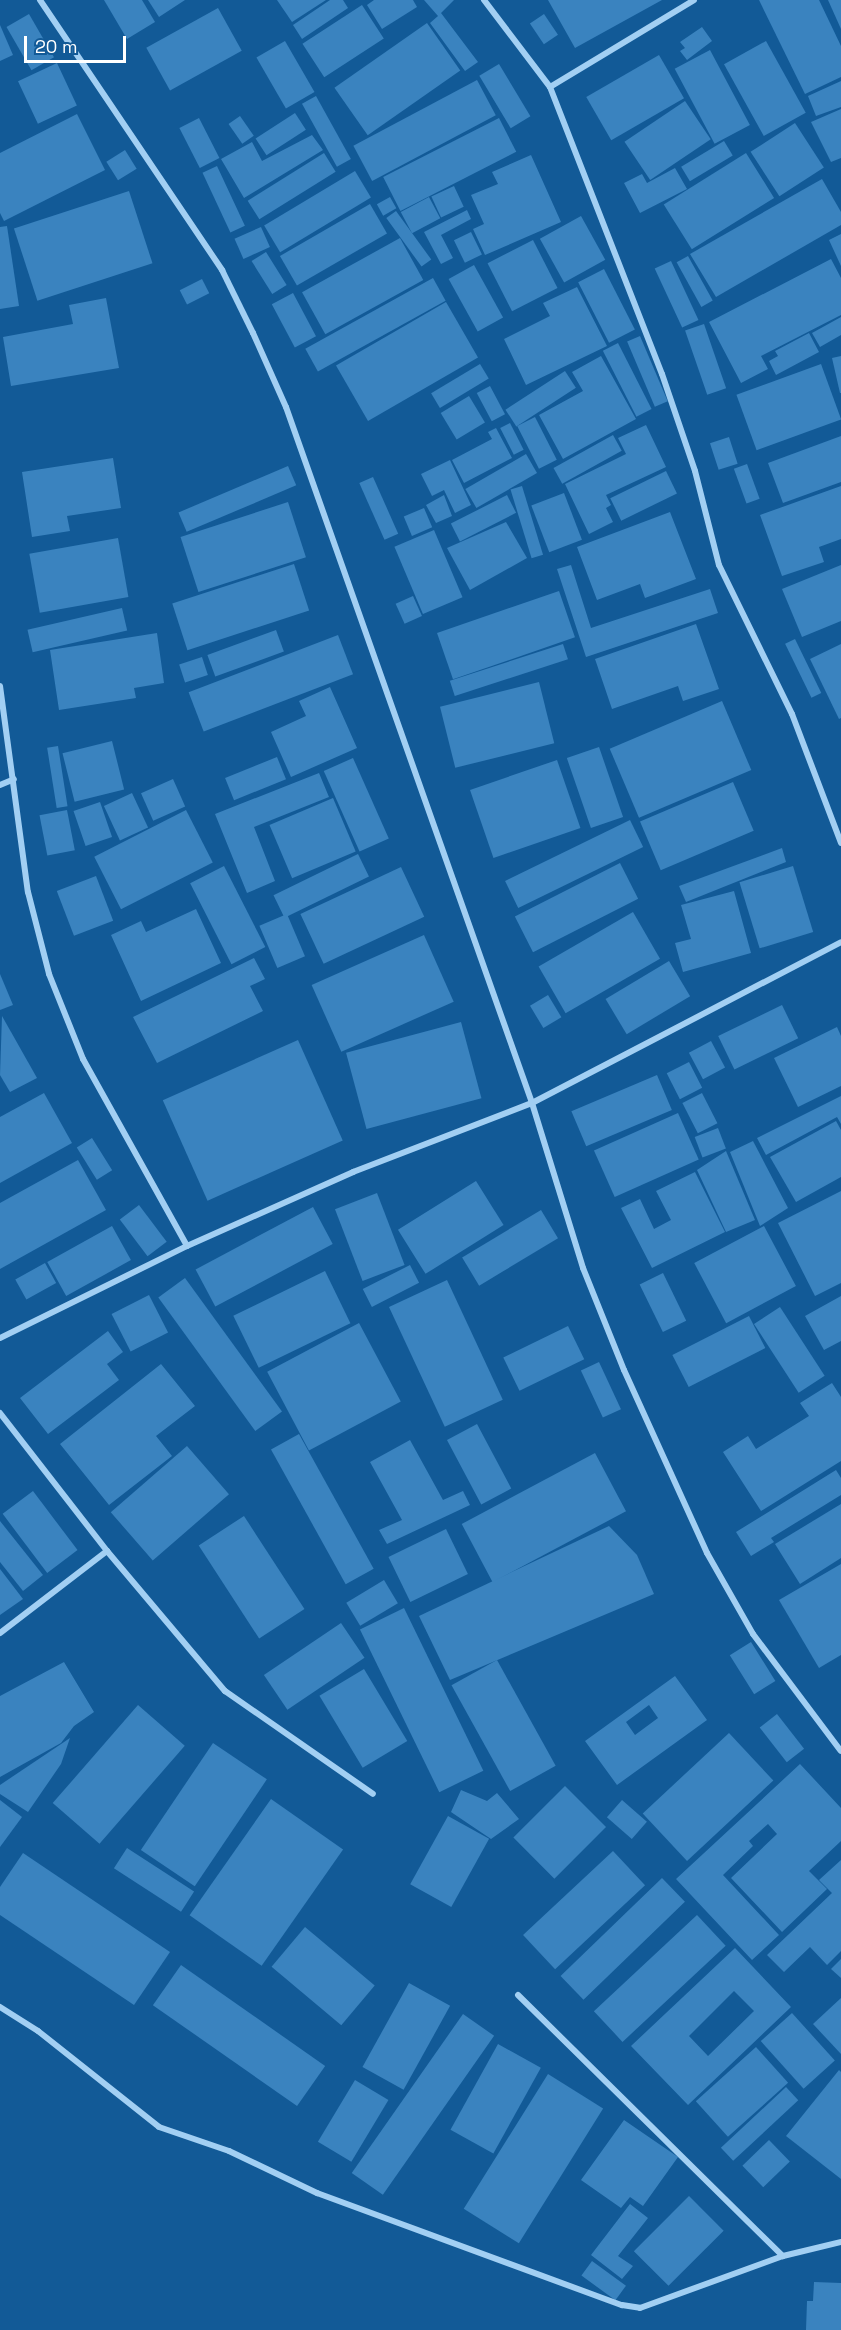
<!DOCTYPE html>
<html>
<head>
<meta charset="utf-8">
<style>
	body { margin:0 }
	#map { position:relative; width:841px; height:2330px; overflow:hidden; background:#125a97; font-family:"Space Grotesk",sans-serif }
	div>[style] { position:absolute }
	.building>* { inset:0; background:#3a83bf; transform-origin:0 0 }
	.minor>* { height:6px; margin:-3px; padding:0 3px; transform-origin:3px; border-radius:3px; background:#a2cff3 }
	span { translate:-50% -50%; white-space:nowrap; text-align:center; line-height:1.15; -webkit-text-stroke:5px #125a97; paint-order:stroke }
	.scale { position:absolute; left:24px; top:36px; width:102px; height:27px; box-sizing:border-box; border:3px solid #fff; border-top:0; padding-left:8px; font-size:18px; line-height:21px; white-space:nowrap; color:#fff; -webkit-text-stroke:4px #125a97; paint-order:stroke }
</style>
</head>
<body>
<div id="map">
	<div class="building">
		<i style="clip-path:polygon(104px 0,142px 0,155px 22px,127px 39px)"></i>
		<i style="clip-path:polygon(148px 0,185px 0,159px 17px)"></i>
		<i style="clip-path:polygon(277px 0,326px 0,292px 22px)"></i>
		<i style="clip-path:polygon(330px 0,343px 0,348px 8px,302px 39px,293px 25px)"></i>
		<i style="clip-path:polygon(374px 0,413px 0,417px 7px,382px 29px,367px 5px)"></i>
		<i style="clip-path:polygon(424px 0,454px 0,441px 13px,478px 62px,465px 71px,430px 23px,438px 16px)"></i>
		<i style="clip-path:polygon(548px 0,662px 0,575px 48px)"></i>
		<i style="clip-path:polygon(759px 0,819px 0,841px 46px,841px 77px,805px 94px)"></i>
		<i style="clip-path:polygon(828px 0,841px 0,841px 29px)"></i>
		<i style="left:362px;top:5px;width:40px;height:71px;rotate:57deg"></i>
		<i style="left:218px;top:8px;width:49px;height:82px;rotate:61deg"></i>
		<i style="left:29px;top:14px;width:50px;height:26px;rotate:60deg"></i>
		<i style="left:544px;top:14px;width:25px;height:17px;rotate:56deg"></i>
		<i style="left:427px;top:23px;width:58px;height:113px;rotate:55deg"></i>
		<i style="clip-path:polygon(0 25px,13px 55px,0 61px)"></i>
		<i style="clip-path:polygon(702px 27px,712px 41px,687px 60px,680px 51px,685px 48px,680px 42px)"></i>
		<i style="left:285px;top:41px;width:59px;height:33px;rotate:60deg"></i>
		<i style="left:766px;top:41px;width:82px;height:48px;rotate:61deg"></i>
		<i style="left:710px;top:50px;width:85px;height:40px;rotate:62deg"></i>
		<i style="left:659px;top:55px;width:50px;height:84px;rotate:60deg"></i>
		<i style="left:57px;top:63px;width:47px;height:43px;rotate:65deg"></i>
		<i style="left:499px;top:64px;width:61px;height:23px;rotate:59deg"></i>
		<i style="left:477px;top:80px;width:40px;height:140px;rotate:62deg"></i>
		<i style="clip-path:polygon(841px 81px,841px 107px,816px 116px,808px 96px)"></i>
		<i style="left:316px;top:96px;width:72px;height:16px;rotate:61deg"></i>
		<i style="left:685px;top:101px;width:46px;height:73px;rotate:56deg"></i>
		<i style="clip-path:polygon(841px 109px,841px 158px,831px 162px,811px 122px)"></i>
		<i style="left:295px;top:113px;width:20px;height:47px;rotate:57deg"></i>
		<i style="clip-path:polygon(77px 114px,105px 170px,4px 221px,0 213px,0 153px)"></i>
		<i style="left:240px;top:116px;width:24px;height:14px;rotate:55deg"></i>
		<i style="left:199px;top:118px;width:45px;height:22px;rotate:63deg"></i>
		<i style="left:499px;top:118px;width:38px;height:130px;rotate:63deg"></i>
		<i style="left:795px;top:123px;width:53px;height:53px;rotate:57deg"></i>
		<i style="clip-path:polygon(312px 135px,323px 150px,244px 198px,221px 159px,252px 142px,262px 161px)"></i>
		<i style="left:724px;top:141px;width:17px;height:50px;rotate:59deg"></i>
		<i style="left:125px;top:150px;width:22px;height:22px;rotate:58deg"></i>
		<i style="left:324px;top:153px;width:22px;height:90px;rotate:58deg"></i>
		<i style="left:746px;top:153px;width:53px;height:97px;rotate:58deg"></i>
		<i style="clip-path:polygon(531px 155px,561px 222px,485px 255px,473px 229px,484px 224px,471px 195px,498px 184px,492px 172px)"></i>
		<i style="left:217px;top:166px;width:66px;height:16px;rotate:65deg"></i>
		<i style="clip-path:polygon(675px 168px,687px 189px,640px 213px,624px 183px,642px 174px,647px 183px)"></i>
		<i style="left:355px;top:171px;width:31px;height:106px;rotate:59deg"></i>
		<i style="clip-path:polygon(822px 179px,841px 212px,841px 225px,716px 297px,690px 254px)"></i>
		<i style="left:454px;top:186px;width:23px;height:25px;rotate:65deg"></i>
		<i style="left:129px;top:191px;width:76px;height:121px;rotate:72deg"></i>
		<i style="left:390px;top:197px;width:13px;height:15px;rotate:61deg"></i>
		<i style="left:429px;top:197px;width:24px;height:32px;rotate:62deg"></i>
		<i style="left:370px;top:204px;width:34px;height:104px;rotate:60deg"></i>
		<i style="clip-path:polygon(467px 210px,471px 219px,441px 235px,453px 258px,441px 264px,424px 232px)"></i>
		<i style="left:396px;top:211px;width:60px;height:12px;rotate:54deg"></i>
		<i style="left:581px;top:216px;width:50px;height:47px;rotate:61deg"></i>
		<i style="clip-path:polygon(7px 226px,19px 306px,0 309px,0 227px)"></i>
		<i style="left:261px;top:227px;width:22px;height:29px;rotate:66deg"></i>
		<i style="left:471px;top:232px;width:25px;height:19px;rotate:64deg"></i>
		<i style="clip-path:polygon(841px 234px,841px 266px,829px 240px)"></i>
		<i style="left:400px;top:238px;width:48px;height:112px;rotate:61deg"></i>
		<i style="left:533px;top:240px;width:54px;height:51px;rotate:63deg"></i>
		<i style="left:266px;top:252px;width:39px;height:17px;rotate:58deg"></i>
		<i style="left:688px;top:256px;width:51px;height:13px;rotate:61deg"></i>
		<i style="clip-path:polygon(831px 259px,841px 278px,841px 315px,761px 356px,768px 369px,741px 383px,709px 322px)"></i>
		<i style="left:671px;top:261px;width:65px;height:18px;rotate:65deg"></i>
		<i style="left:474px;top:265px;width:60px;height:29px;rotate:61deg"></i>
		<i style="left:604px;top:269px;width:68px;height:29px;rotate:63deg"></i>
		<i style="left:433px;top:278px;width:26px;height:146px;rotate:61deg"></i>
		<i style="left:202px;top:279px;width:16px;height:25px;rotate:63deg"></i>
		<i style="clip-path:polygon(577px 287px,607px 346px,526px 385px,504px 339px,550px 316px,543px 303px)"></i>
		<i style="left:293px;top:293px;width:49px;height:24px;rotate:62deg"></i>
		<i style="clip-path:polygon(106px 298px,119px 368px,11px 386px,3px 337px,73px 324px,69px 305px)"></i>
		<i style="left:446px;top:302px;width:64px;height:127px;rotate:60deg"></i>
		<i style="clip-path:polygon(841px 317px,841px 335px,820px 347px,812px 333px)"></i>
		<i style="left:704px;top:324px;width:68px;height:20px;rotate:71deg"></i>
		<i style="clip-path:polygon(809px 333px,819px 352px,776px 375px,769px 361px,778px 356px,775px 351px)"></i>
		<i style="left:640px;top:336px;width:71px;height:14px;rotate:67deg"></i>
		<i style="left:618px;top:343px;width:74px;height:17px;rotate:63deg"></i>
		<i style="clip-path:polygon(601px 356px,636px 419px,563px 459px,539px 415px,583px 391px,572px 372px)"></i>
		<i style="clip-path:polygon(841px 356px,841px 393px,840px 393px,832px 358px)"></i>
		<i style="left:480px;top:364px;width:17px;height:57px;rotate:59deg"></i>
		<i style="left:821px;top:364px;width:59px;height:90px;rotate:70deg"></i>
		<i style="left:565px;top:371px;width:20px;height:71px;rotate:57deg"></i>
		<i style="left:490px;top:386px;width:32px;height:15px;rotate:62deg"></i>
		<i style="left:469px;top:396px;width:31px;height:33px;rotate:59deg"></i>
		<i style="left:535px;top:417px;width:48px;height:20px;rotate:63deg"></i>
		<i style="left:510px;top:423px;width:30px;height:11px;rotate:63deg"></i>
		<i style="clip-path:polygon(646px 425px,666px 467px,606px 495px,611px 505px,606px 508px,613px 522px,589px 534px,565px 484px,626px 454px,618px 438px)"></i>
		<i style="clip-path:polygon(496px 428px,512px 458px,464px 483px,452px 460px,492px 439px,488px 432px)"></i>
		<i style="left:613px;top:435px;width:18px;height:68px;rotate:61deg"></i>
		<i style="clip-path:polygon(841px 436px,841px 482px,783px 503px,768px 463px)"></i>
		<i style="left:729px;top:437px;width:28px;height:20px;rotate:72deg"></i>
		<i style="left:526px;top:454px;width:22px;height:70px;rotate:60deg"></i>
		<i style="clip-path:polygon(113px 458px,121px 508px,67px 516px,70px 531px,32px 537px,22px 472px)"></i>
		<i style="clip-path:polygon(450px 460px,471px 505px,455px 513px,444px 490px,432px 496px,421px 474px)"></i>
		<i style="left:747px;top:464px;width:37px;height:14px;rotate:70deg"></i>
		<i style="left:288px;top:466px;width:21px;height:119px;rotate:67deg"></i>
		<i style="left:666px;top:471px;width:25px;height:62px;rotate:64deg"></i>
		<i style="left:373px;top:477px;width:62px;height:15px;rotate:66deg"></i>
		<i style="left:522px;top:486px;width:72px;height:12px;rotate:73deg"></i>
		<i style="clip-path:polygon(841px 486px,841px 539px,819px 547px,824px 562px,782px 576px,760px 515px)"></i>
		<i style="left:564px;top:493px;width:50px;height:35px;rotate:69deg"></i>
		<i style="clip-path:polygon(444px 495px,452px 516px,436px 523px,426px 505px)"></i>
		<i style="left:507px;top:495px;width:20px;height:63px;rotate:63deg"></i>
		<i style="left:288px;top:502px;width:58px;height:113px;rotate:72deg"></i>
		<i style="left:424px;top:508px;width:21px;height:22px;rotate:67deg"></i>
		<i style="clip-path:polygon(670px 512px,696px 579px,645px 598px,640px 584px,597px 600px,577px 547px)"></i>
		<i style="clip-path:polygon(506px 522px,527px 558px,470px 590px,447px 548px)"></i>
		<i style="left:434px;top:530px;width:73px;height:43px;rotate:67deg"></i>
		<i style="left:118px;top:538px;width:60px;height:90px;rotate:80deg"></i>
		<i style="left:294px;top:564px;width:49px;height:128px;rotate:72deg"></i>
		<i style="clip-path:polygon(571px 565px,591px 628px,710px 589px,718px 613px,586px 657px,557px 569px)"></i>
		<i style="clip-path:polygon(841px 565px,841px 621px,802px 637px,782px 589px)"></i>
		<i style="left:559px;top:591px;width:49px;height:129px;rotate:71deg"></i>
		<i style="left:413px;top:596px;width:22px;height:19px;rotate:66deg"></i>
		<i style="left:122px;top:608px;width:23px;height:97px;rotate:77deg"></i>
		<i style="clip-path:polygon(696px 624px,719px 689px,683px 701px,678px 686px,612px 709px,595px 659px)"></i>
		<i style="left:276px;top:630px;width:23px;height:73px;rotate:70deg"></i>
		<i style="clip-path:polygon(157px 633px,164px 683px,134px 688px,136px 698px,59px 710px,50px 650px)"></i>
		<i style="left:338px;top:635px;width:42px;height:160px;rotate:69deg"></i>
		<i style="left:795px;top:639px;width:60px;height:11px;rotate:64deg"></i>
		<i style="left:563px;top:644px;width:16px;height:119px;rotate:72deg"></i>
		<i style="clip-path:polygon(841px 644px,841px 718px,839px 719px,810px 659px)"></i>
		<i style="left:202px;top:657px;width:19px;height:24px;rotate:72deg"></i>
		<i style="left:539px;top:682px;width:63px;height:102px;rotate:76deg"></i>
		<i style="clip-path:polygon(330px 687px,357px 748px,291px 777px,271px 732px,306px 716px,299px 701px)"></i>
		<i style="left:722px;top:701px;width:75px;height:122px;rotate:67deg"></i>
		<i style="left:112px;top:741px;width:50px;height:51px;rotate:76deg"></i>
		<i style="left:58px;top:746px;width:61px;height:11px;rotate:81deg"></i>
		<i style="left:599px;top:747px;width:74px;height:34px;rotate:71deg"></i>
		<i style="left:277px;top:757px;width:24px;height:56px;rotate:68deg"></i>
		<i style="left:353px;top:758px;width:88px;height:32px;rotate:66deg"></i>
		<i style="left:557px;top:760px;width:72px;height:92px;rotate:71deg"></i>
		<i style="clip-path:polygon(319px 773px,329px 797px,254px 827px,275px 881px,247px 893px,215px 814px)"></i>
		<i style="left:173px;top:779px;width:30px;height:35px;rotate:66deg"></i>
		<i style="left:733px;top:782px;width:53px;height:101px;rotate:67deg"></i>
		<i style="left:132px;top:793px;width:38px;height:31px;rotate:65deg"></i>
		<i style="left:333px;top:798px;width:58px;height:69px;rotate:67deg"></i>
		<i style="left:100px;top:802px;width:37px;height:28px;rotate:71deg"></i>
		<i style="left:67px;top:810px;width:41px;height:28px;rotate:79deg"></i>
		<i style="left:186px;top:810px;width:59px;height:103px;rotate:63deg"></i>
		<i style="left:630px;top:820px;width:30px;height:139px;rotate:64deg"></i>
		<i style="clip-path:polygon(782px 848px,786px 862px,686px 902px,679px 886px)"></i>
		<i style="left:358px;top:854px;width:25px;height:94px;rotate:64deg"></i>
		<i style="left:620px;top:863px;width:40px;height:118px;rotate:63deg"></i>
		<i style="left:224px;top:866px;width:91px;height:38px;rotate:63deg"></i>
		<i style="left:793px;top:866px;width:69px;height:56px;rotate:73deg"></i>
		<i style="left:401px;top:867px;width:55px;height:111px;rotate:65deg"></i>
		<i style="left:96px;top:876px;width:48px;height:42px;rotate:69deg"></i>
		<i style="clip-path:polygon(734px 891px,751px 953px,683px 972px,675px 943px,691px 939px,681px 905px)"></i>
		<i style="clip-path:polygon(196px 909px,221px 963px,141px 1001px,111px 935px,141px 921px,146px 932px)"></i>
		<i style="left:633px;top:912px;width:54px;height:109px;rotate:60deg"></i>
		<i style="left:287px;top:914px;width:46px;height:30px;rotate:67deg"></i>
		<i style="left:424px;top:935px;width:73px;height:123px;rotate:66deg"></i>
		<i style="clip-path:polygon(254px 958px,265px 979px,250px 986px,263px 1011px,157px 1063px,133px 1017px)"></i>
		<i style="left:669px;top:961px;width:41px;height:74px;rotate:59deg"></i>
		<i style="clip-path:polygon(0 974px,13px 1005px,0 1010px)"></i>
		<i style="left:548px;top:995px;width:26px;height:21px;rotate:59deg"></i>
		<i style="left:782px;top:1005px;width:37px;height:71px;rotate:64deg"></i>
		<i style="clip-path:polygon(2px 1016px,37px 1078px,10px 1092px,0 1075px)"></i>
		<i style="left:461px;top:1022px;width:79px;height:119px;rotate:75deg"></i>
		<i style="clip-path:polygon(837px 1027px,841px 1036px,841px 1086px,798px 1107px,774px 1058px)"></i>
		<i style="left:298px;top:1040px;width:110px;height:148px;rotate:66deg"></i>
		<i style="left:711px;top:1041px;width:30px;height:25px;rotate:62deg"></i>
		<i style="left:689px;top:1062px;width:29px;height:25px;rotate:63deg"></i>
		<i style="left:657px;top:1075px;width:38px;height:93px;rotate:67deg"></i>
		<i style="clip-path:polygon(44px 1093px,72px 1143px,0 1183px,0 1117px)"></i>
		<i style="left:702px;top:1093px;width:34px;height:22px;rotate:63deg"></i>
		<i style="clip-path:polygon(841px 1096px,841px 1124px,837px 1117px,766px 1155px,757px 1138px)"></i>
		<i style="left:678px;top:1113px;width:51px;height:92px;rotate:66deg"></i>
		<i style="clip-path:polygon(836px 1121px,841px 1130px,841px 1177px,796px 1202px,770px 1157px)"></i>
		<i style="left:718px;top:1128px;width:22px;height:25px;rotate:69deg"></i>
		<i style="left:92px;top:1138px;width:38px;height:18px;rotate:58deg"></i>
		<i style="clip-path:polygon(753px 1141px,788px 1208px,760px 1226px,730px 1152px)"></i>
		<i style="clip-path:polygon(726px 1151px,755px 1220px,726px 1232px,697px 1170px)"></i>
		<i style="clip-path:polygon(78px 1160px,106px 1210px,0 1269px,0 1203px)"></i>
		<i style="clip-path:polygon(695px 1172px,725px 1232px,652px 1268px,621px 1208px,640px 1199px,654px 1229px,671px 1220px,656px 1191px)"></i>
		<i style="left:476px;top:1181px;width:52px;height:92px;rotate:58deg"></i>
		<i style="clip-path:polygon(841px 1191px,841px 1283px,815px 1296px,778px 1223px)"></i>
		<i style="left:377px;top:1193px;width:77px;height:45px;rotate:69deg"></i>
		<i style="left:139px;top:1205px;width:46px;height:24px;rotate:53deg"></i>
		<i style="left:313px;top:1207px;width:42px;height:133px;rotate:62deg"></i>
		<i style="left:541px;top:1210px;width:33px;height:92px;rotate:59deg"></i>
		<i style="left:112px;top:1226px;width:39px;height:74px;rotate:61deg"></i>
		<i style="left:764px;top:1226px;width:68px;height:79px;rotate:62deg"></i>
		<i style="left:45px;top:1263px;width:23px;height:34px;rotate:61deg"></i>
		<i style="left:410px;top:1265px;width:20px;height:53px;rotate:63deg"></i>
		<i style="left:325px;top:1271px;width:58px;height:102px;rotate:64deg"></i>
		<i style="left:663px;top:1273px;width:53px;height:26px;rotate:64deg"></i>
		<i style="left:185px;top:1278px;width:165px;height:33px;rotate:54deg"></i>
		<i style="left:447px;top:1280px;width:132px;height:64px;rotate:65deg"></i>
		<i style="left:149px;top:1295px;width:42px;height:42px;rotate:63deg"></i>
		<i style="clip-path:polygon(841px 1296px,841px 1341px,824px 1350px,805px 1316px)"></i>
		<i style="left:780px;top:1307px;width:82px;height:31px;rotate:57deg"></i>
		<i style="left:749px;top:1316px;width:36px;height:86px;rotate:63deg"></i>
		<i style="left:359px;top:1323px;width:89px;height:104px;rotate:62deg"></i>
		<i style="left:568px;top:1326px;width:37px;height:72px;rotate:64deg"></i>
		<i style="clip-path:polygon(108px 1331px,123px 1352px,107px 1364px,119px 1380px,48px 1434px,20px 1398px)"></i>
		<i style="left:599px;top:1362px;width:52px;height:20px;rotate:65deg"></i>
		<i style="clip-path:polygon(161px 1364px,195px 1406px,156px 1436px,172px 1456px,109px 1505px,60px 1444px)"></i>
		<i style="clip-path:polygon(832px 1383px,841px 1397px,841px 1461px,761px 1511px,723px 1452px,748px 1436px,756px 1449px,809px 1416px,800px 1403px)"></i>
		<i style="left:477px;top:1424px;width:73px;height:34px;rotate:62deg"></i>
		<i style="left:299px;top:1434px;width:154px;height:32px;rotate:61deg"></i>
		<i style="clip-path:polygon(410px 1440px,443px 1500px,463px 1491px,470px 1505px,387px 1544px,379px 1530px,402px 1520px,370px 1462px)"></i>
		<i style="left:187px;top:1446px;width:64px;height:101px;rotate:49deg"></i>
		<i style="left:595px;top:1453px;width:66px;height:151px;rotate:62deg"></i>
		<i style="clip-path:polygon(836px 1470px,841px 1478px,841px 1495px,771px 1538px,774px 1542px,751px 1556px,736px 1532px)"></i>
		<i style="left:33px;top:1491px;width:74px;height:38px;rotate:53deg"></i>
		<i style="clip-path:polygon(841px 1504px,841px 1558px,800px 1584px,775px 1544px)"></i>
		<i style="left:244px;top:1516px;width:111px;height:54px;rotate:57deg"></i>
		<i style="clip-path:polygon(0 1521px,43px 1575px,23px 1591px,0 1562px)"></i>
		<i style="clip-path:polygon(609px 1526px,637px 1555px,654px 1594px,450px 1680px,419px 1616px)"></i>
		<i style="left:446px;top:1529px;width:50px;height:64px;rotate:64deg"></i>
		<i style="clip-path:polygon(841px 1564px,841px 1655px,819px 1668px,779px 1600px)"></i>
		<i style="clip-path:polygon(0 1569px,23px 1599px,0 1615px)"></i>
		<i style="left:384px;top:1580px;width:27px;height:44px;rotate:59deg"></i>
		<i style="left:404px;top:1608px;width:181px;height:49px;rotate:64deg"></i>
		<i style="left:341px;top:1623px;width:42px;height:93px;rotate:56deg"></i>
		<i style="left:751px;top:1642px;width:46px;height:25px;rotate:58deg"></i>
		<i style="left:497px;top:1660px;width:121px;height:52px;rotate:61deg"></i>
		<i style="clip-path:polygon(64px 1662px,94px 1712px,74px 1726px,61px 1743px,0 1777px,0 1696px)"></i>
		<i style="left:364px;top:1669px;width:84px;height:52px;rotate:59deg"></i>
		<i style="clip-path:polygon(evenodd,675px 1676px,707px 1720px,617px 1785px,585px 1741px,675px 1676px,649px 1705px,658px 1718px,635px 1735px,626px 1722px,649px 1705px)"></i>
		<i style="left:138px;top:1705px;width:62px;height:130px;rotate:41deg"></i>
		<i style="left:777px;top:1714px;width:44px;height:22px;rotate:52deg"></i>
		<i style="left:729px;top:1733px;width:65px;height:118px;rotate:47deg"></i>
		<i style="clip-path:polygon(70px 1738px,61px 1764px,28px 1812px,0 1794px,0 1785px)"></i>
		<i style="left:213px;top:1743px;width:65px;height:129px;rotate:34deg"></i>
		<i style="clip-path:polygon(800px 1764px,841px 1808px,841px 1841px,809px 1871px,827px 1889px,782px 1932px,731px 1878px,777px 1834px,768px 1824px,749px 1841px,753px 1846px,723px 1875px,779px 1935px,752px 1960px,676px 1879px)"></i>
		<i style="left:565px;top:1786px;width:58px;height:73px;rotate:45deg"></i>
		<i style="clip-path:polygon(461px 1790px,487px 1801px,497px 1793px,519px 1819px,491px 1839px,451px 1812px)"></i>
		<i style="left:271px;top:1799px;width:88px;height:142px;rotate:35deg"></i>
		<i style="clip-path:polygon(0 1800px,22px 1817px,0 1847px)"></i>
		<i style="left:622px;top:1800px;width:33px;height:23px;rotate:41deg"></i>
		<i style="left:448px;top:1816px;width:47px;height:78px;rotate:29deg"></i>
		<i style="left:127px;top:1848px;width:80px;height:24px;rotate:33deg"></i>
		<i style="left:613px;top:1851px;width:47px;height:123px;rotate:47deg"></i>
		<i style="clip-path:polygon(23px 1853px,170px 1952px,134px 2005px,0 1915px,0 1887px)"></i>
		<i style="clip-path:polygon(841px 1860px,841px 1951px,827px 1965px,810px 1947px,784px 1972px,767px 1955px,832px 1893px,819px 1880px)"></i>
		<i style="left:662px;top:1878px;width:33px;height:141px;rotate:46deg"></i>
		<i style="left:697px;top:1915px;width:42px;height:141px;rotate:47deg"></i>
		<i style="left:305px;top:1927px;width:91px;height:52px;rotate:40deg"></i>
		<i style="clip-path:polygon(evenodd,735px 1948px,791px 2007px,688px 2105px,631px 2046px,735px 1948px,734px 1991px,754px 2011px,708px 2056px,689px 2036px,734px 1991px)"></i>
		<i style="clip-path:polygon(841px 1959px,841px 1978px,831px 1969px)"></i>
		<i style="left:181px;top:1965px;width:176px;height:49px;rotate:35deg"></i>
		<i style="left:409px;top:1983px;width:47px;height:96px;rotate:29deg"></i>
		<i style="clip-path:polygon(841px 1998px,841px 2054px,813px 2024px)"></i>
		<i style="left:792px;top:2013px;width:64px;height:42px;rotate:48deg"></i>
		<i style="left:463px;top:2014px;width:38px;height:194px;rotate:35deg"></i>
		<i style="left:498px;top:2044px;width:49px;height:98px;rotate:29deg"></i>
		<i style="left:756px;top:2047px;width:48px;height:81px;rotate:48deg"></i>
		<i style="clip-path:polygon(839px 2070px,841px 2072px,841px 2179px,786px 2136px)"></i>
		<i style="left:548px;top:2074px;width:65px;height:159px;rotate:32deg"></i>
		<i style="left:355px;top:2080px;width:39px;height:72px;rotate:31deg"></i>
		<i style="left:786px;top:2087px;width:18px;height:89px;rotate:47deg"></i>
		<i style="clip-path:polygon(624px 2120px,678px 2157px,643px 2206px,630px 2197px,621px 2208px,581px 2180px)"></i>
		<i style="left:769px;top:2140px;width:30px;height:37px;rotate:46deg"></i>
		<i style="left:689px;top:2196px;width:49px;height:78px;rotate:45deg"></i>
		<i style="clip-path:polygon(630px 2204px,648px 2218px,618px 2256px,633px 2266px,622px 2279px,591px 2255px)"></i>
		<i style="left:592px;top:2261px;width:42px;height:18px;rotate:36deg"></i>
		<i style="clip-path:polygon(814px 2282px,841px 2283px,841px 2330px,806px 2330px,807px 2301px,813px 2301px)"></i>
	</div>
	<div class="minor">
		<i style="left:40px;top:0;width:326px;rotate:56deg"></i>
		<i style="left:222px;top:270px;width:70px;rotate:63.8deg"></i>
		<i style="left:253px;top:333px;width:81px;rotate:66deg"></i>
		<i style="left:286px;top:407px;width:738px;rotate:70.53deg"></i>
		<i style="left:532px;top:1103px;width:173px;rotate:72.8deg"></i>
		<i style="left:583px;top:1268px;width:110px;rotate:68.1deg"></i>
		<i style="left:624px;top:1370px;width:201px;rotate:65.6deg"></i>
		<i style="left:707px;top:1553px;width:93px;rotate:60.4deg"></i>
		<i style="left:753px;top:1634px;width:146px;rotate:53.1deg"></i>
		<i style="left:484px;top:0;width:109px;rotate:52.8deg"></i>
		<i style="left:550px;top:87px;width:308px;rotate:68.7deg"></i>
		<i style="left:662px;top:374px;width:102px;rotate:71.2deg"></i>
		<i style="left:695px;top:471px;width:97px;rotate:75.7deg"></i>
		<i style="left:719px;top:565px;width:166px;rotate:63.9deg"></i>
		<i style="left:792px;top:714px;width:138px;rotate:69.2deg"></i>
		<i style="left:550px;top:87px;width:168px;rotate:-31.1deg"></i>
		<i style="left:0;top:686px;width:208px;rotate:82.3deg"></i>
		<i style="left:28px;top:892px;width:85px;rotate:75.6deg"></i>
		<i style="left:49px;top:974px;width:92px;rotate:68.2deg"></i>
		<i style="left:83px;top:1059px;width:214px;rotate:60.9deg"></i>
		<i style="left:187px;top:1246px;width:182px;rotate:-24deg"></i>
		<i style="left:353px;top:1172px;width:192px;rotate:-21.1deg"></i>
		<i style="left:532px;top:1103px;width:348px;rotate:-27.5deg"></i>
		<i style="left:0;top:785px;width:15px;rotate:-23deg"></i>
		<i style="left:0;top:1338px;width:208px;rotate:-26.2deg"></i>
		<i style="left:0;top:1413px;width:175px;rotate:52.2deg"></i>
		<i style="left:107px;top:1551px;width:183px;rotate:49.9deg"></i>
		<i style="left:225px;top:1691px;width:180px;rotate:34.8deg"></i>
		<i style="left:0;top:1633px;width:135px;rotate:-37.5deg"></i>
		<i style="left:518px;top:1995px;width:372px;rotate:44.6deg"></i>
		<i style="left:783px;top:2256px;width:60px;rotate:-13.6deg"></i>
		<i style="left:0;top:2007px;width:45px;rotate:32.3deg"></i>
		<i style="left:38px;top:2031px;width:154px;rotate:38.4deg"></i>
		<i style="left:159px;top:2127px;width:74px;rotate:18.9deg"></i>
		<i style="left:229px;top:2151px;width:98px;rotate:25.5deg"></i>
		<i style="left:317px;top:2193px;width:325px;rotate:20.2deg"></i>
		<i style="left:622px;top:2305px;width:18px;rotate:9deg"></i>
		<i style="left:640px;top:2308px;width:152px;rotate:-20deg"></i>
	</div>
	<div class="scale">20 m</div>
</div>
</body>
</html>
